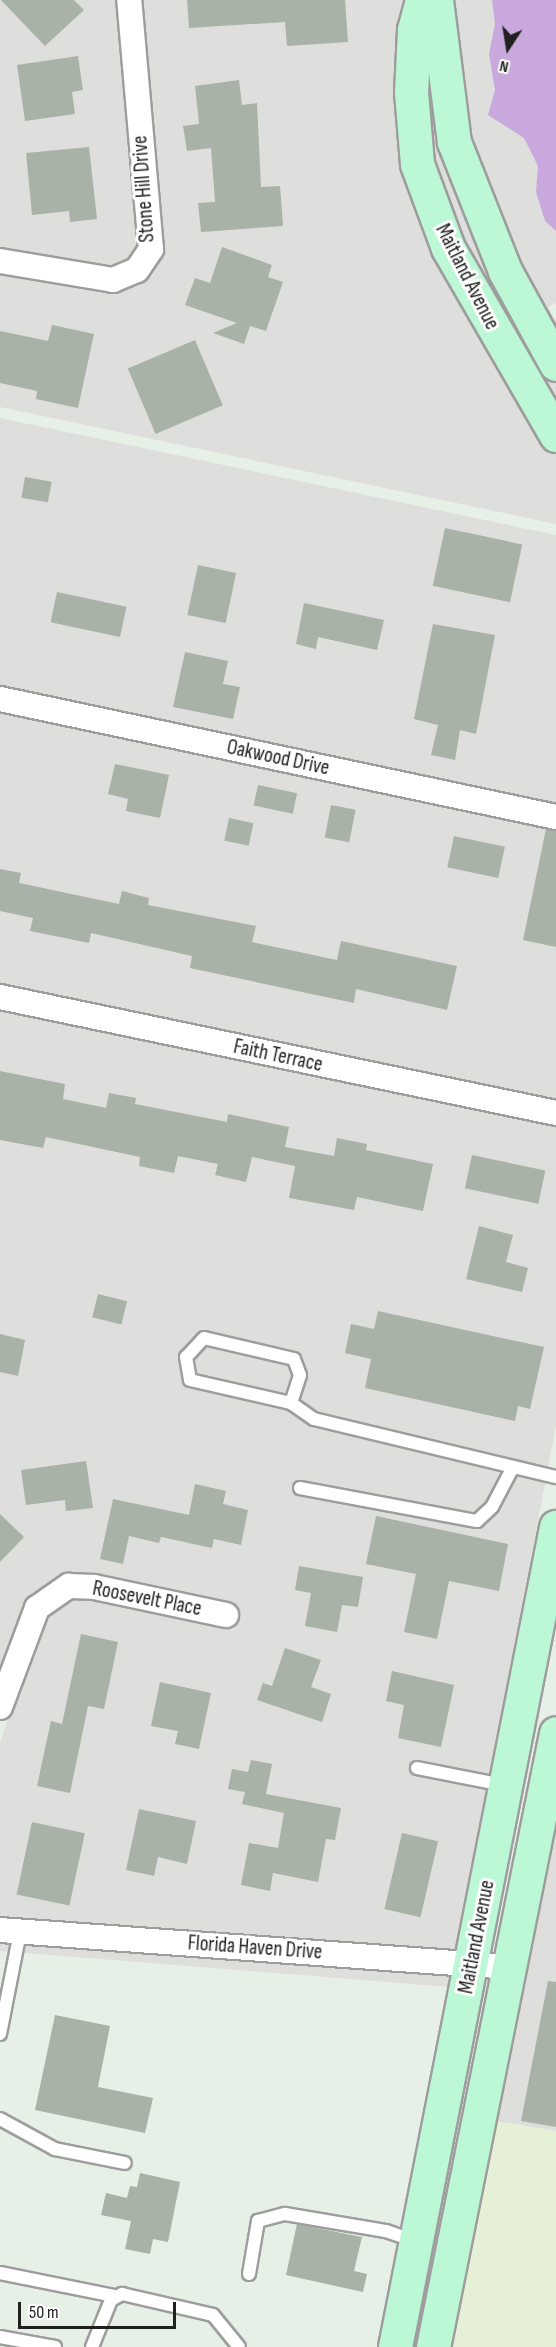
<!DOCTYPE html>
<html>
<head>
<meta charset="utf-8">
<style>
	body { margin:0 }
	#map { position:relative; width:556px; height:2347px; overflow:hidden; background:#e7f0e7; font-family:"Sofia Sans Condensed",sans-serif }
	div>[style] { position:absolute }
	.residential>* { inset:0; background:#dededd }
	.commercial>* { inset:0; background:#e6f0d6 }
	.water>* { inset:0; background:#c8a8dd }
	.building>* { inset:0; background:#a8b2a6; transform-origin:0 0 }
	.roads { filter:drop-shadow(2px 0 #9d9d9d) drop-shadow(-2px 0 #9d9d9d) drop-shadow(0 2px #9d9d9d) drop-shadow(0 -2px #9d9d9d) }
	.lane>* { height:12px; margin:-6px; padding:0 6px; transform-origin:6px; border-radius:6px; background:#fff }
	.street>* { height:24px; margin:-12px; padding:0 12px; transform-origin:12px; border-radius:12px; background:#fff }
	.secondary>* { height:33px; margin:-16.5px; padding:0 16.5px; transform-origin:16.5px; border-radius:16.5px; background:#bcf8d6 }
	span { translate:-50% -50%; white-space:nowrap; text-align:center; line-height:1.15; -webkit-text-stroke:6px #fff; paint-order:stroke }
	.street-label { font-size:21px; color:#202020 }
	.north { position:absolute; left:478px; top:18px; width:60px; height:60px; -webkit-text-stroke:4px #fff; paint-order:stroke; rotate:192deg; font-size:16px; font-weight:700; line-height:24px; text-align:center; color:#202020 }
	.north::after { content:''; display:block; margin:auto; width:21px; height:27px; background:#202020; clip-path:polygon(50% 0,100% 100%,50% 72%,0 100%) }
	.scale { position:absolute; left:18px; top:2302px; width:158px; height:27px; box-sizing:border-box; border:3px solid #202020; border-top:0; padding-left:8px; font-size:18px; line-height:21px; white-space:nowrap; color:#202020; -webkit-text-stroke:4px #fff; paint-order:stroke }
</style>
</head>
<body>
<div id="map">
	<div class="residential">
		<i style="clip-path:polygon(0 0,556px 0,556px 303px,548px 307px,556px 321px,556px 524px,0 407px)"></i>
		<i style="clip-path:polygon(0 418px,556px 535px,556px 805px,0 686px)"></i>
		<i style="clip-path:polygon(0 711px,556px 830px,556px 1100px,0 985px)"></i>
		<i style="clip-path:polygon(0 1010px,556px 1125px,556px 1426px,456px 1950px,0 1918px,0 1742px,45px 1616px,71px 1598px,92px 1599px,234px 1630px,239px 1606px,95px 1575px,65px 1575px,28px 1602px,0 1671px)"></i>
		<i style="clip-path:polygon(556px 1808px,556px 2131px,489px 2120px)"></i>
		<i style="clip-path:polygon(0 1943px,451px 1974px,449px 1987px,0 1951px)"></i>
	</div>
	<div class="commercial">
		<i style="clip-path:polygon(489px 2120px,556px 2131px,556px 2347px,444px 2347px)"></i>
	</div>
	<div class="water">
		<i style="clip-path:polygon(492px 0,556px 0,556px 231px,545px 221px,536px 192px,538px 166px,524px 138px,488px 115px,495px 90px,489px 54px,495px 24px)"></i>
	</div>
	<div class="building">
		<i style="clip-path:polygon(1px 0,74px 0,84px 10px,45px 46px)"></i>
		<i style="clip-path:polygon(187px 0,345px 0,348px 42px,287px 46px,285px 22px,189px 28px)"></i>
		<i style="clip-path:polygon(78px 56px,83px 90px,72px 92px,75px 114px,25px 121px,17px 65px)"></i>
		<i style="clip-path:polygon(239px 80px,242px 105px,257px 103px,261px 187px,280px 186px,283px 226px,201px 232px,198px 203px,215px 202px,211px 148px,187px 151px,183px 126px,199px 124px,195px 86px)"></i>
		<i style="clip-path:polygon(89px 147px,97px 219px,70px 222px,69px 211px,32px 215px,26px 153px)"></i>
		<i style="clip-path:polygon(222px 247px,272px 265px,268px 277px,283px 282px,266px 331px,250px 326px,244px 344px,213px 333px,237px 323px,185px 305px,195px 278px,210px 283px)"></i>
		<i style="clip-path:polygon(52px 325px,94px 334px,78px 408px,36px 399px,37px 391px,0 383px,0 331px,48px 341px)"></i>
		<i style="left:195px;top:340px;width:71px;height:73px;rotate:67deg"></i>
		<i style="left:25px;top:477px;width:27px;height:21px;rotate:10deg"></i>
		<i style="left:445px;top:528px;width:79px;height:59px;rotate:12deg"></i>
		<i style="left:198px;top:565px;width:39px;height:51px;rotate:12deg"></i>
		<i style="left:57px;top:592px;width:71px;height:31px;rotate:12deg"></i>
		<i style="clip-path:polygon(304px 603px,384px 620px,377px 650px,318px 637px,316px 649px,296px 644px)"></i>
		<i style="clip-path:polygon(433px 624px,495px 635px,476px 734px,460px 730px,455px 760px,431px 755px,438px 725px,414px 719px)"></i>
		<i style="clip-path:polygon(185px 652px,228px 661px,223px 684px,240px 687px,233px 719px,173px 707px)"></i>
		<i style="clip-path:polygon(115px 764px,169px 775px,160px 818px,126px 811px,128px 799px,108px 794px)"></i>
		<i style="left:258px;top:785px;width:40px;height:21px;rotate:12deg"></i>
		<i style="left:331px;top:805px;width:25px;height:33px;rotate:11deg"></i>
		<i style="left:229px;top:818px;width:25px;height:23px;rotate:12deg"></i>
		<i style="clip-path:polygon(546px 829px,556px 831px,556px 947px,523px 940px)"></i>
		<i style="left:454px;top:836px;width:52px;height:32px;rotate:12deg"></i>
		<i style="clip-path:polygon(0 869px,21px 873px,19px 883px,119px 904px,122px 891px,149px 898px,148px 905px,256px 926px,252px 942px,337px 960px,341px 941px,457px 966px,447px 1010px,356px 989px,354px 1003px,190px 968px,192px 956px,91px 933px,89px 943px,30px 931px,33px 918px,0 911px)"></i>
		<i style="clip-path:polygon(0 1071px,65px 1084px,63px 1099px,106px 1108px,109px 1093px,136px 1098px,135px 1104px,227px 1122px,228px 1114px,289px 1127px,285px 1147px,334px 1156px,337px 1138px,367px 1144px,366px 1150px,433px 1164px,423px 1211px,357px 1197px,354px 1210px,289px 1198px,295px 1166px,252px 1157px,246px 1182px,215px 1175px,218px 1164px,178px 1156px,174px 1173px,139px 1166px,140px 1157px,46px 1137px,43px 1148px,0 1140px)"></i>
		<i style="left:472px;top:1155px;width:75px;height:34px;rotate:12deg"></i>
		<i style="clip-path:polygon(479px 1226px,513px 1235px,506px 1262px,528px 1268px,522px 1292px,466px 1279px)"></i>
		<i style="left:98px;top:1294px;width:30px;height:24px;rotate:14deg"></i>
		<i style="clip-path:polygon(378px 1311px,544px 1347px,530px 1409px,518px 1406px,515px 1421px,365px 1388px,371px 1359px,345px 1353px,351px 1324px,374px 1329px)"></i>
		<i style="clip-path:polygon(0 1334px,25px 1340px,18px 1376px,0 1372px)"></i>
		<i style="clip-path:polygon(86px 1461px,93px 1508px,66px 1511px,65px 1500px,26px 1505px,21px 1470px)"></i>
		<i style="clip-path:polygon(195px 1484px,226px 1491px,223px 1504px,248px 1510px,241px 1545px,214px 1539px,212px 1548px,161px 1537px,159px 1543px,129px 1536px,123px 1564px,100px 1559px,113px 1499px,189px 1515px)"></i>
		<i style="clip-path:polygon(0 1514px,24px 1537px,0 1562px)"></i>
		<i style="clip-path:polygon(376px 1516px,508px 1544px,499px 1591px,449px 1581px,437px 1639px,404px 1632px,416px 1574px,366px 1564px)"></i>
		<i style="clip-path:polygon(299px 1566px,363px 1577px,358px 1607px,342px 1605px,337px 1632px,305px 1626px,311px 1593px,295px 1590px)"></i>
		<i style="clip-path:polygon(81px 1634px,118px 1642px,104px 1709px,88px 1706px,70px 1793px,37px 1786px,51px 1721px,62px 1724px)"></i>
		<i style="clip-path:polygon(285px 1648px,321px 1660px,311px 1687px,331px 1694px,322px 1722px,257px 1700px,263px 1683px,272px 1686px)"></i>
		<i style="clip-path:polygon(392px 1671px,454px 1685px,441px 1747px,398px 1738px,404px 1705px,386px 1701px)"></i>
		<i style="clip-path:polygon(160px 1682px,211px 1693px,199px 1749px,175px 1744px,178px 1731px,151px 1726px)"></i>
		<i style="clip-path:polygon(251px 1760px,272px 1764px,266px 1794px,341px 1808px,335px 1840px,326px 1839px,318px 1882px,273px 1873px,270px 1891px,241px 1885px,249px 1843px,278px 1848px,284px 1813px,242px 1804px,245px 1792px,228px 1789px,232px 1769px,248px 1772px)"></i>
		<i style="clip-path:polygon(139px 1809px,196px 1821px,187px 1864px,158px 1857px,154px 1876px,126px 1870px)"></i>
		<i style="left:32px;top:1822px;width:54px;height:74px;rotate:12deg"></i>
		<i style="left:402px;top:1833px;width:37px;height:78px;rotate:13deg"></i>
		<i style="clip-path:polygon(548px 1981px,556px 1982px,556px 2127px,521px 2121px)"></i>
		<i style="clip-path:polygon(55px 2015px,110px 2026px,98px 2087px,153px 2098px,145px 2133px,35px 2110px)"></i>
		<i style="clip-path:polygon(140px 2173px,180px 2182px,168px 2242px,153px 2239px,150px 2254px,125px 2249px,131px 2221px,101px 2215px,106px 2193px,127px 2198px,130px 2186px,137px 2187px)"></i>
		<i style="clip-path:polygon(297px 2224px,362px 2237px,354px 2271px,367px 2274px,363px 2292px,286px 2275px)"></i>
	</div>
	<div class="roads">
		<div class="lane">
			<i style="left:291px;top:1403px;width:29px;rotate:-72deg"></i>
			<i style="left:300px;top:1375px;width:17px;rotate:-111deg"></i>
			<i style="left:294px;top:1359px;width:92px;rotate:-166.9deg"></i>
			<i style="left:204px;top:1338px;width:26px;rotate:133deg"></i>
			<i style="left:186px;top:1357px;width:23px;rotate:80deg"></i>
			<i style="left:190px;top:1380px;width:104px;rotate:12.8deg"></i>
			<i style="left:291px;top:1403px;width:28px;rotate:35deg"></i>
			<i style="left:314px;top:1419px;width:249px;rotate:13.5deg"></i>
			<i style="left:300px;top:1488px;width:180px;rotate:10.6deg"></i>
			<i style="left:477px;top:1521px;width:21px;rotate:-43deg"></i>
			<i style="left:492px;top:1507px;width:45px;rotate:-62.3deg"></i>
			<i style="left:417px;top:1768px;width:89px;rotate:11.1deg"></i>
			<i style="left:0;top:2034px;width:104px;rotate:-78.9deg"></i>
			<i style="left:0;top:2119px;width:63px;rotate:28.6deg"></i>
			<i style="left:55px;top:2149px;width:71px;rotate:11.3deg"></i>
			<i style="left:0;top:2273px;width:116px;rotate:11.4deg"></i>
			<i style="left:249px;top:2274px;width:54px;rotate:-80.4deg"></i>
			<i style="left:258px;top:2221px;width:28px;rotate:-15deg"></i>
			<i style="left:285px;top:2214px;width:102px;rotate:9.6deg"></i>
			<i style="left:386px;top:2231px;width:31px;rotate:19deg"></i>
			<i style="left:0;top:2337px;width:56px;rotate:10.3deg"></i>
			<i style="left:92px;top:2347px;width:51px;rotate:-68deg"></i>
			<i style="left:111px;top:2300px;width:13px;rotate:-29deg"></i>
			<i style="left:122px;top:2294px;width:93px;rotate:13deg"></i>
			<i style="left:213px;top:2315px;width:41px;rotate:50.9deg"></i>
		</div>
		<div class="street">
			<i style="left:0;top:261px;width:115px;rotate:9.5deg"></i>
			<i style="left:113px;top:280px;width:26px;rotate:-23deg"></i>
			<i style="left:137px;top:270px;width:25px;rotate:-56deg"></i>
			<i style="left:151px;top:249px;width:250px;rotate:-95deg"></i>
			<i style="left:0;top:699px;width:568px;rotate:11.98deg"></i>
			<i style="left:0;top:997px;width:568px;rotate:11.78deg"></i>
			<i style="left:0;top:1707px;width:106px;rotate:-69.5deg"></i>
			<i style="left:37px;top:1608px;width:39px;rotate:-35deg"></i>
			<i style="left:69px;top:1586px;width:25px;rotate:2deg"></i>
			<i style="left:94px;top:1587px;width:135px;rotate:12deg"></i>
			<i style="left:0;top:1930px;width:511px;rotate:4.15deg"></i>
		</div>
		<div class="secondary">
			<i style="left:422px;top:0;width:30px;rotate:105deg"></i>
			<i style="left:414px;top:29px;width:63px;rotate:92.7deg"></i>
			<i style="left:411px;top:92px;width:72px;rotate:85.2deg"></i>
			<i style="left:417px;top:164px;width:90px;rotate:69.7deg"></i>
			<i style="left:448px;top:248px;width:216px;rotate:60deg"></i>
			<i style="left:436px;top:0;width:143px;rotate:82.8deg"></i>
			<i style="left:454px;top:142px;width:139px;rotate:68.4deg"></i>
			<i style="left:505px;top:271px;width:106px;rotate:61.3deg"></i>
			<i style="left:395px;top:2347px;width:836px;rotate:-78.89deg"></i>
			<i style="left:433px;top:2347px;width:626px;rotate:-78.67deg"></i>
		</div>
	</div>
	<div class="street-label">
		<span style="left:144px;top:189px;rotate:-94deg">Stone Hill Drive</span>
		<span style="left:467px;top:277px;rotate:63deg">Maitland Avenue</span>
		<span style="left:278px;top:758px;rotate:12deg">Oakwood Drive</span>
		<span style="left:278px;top:1056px;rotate:12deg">Faith Terrace</span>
		<span style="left:147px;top:1599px;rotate:11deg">Roosevelt Place</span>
		<span style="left:477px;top:1937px;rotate:-79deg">Maitland Avenue</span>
		<span style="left:255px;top:1948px;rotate:4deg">Florida Haven Drive</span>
	</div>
	<div class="north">N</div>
	<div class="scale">50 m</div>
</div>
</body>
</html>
